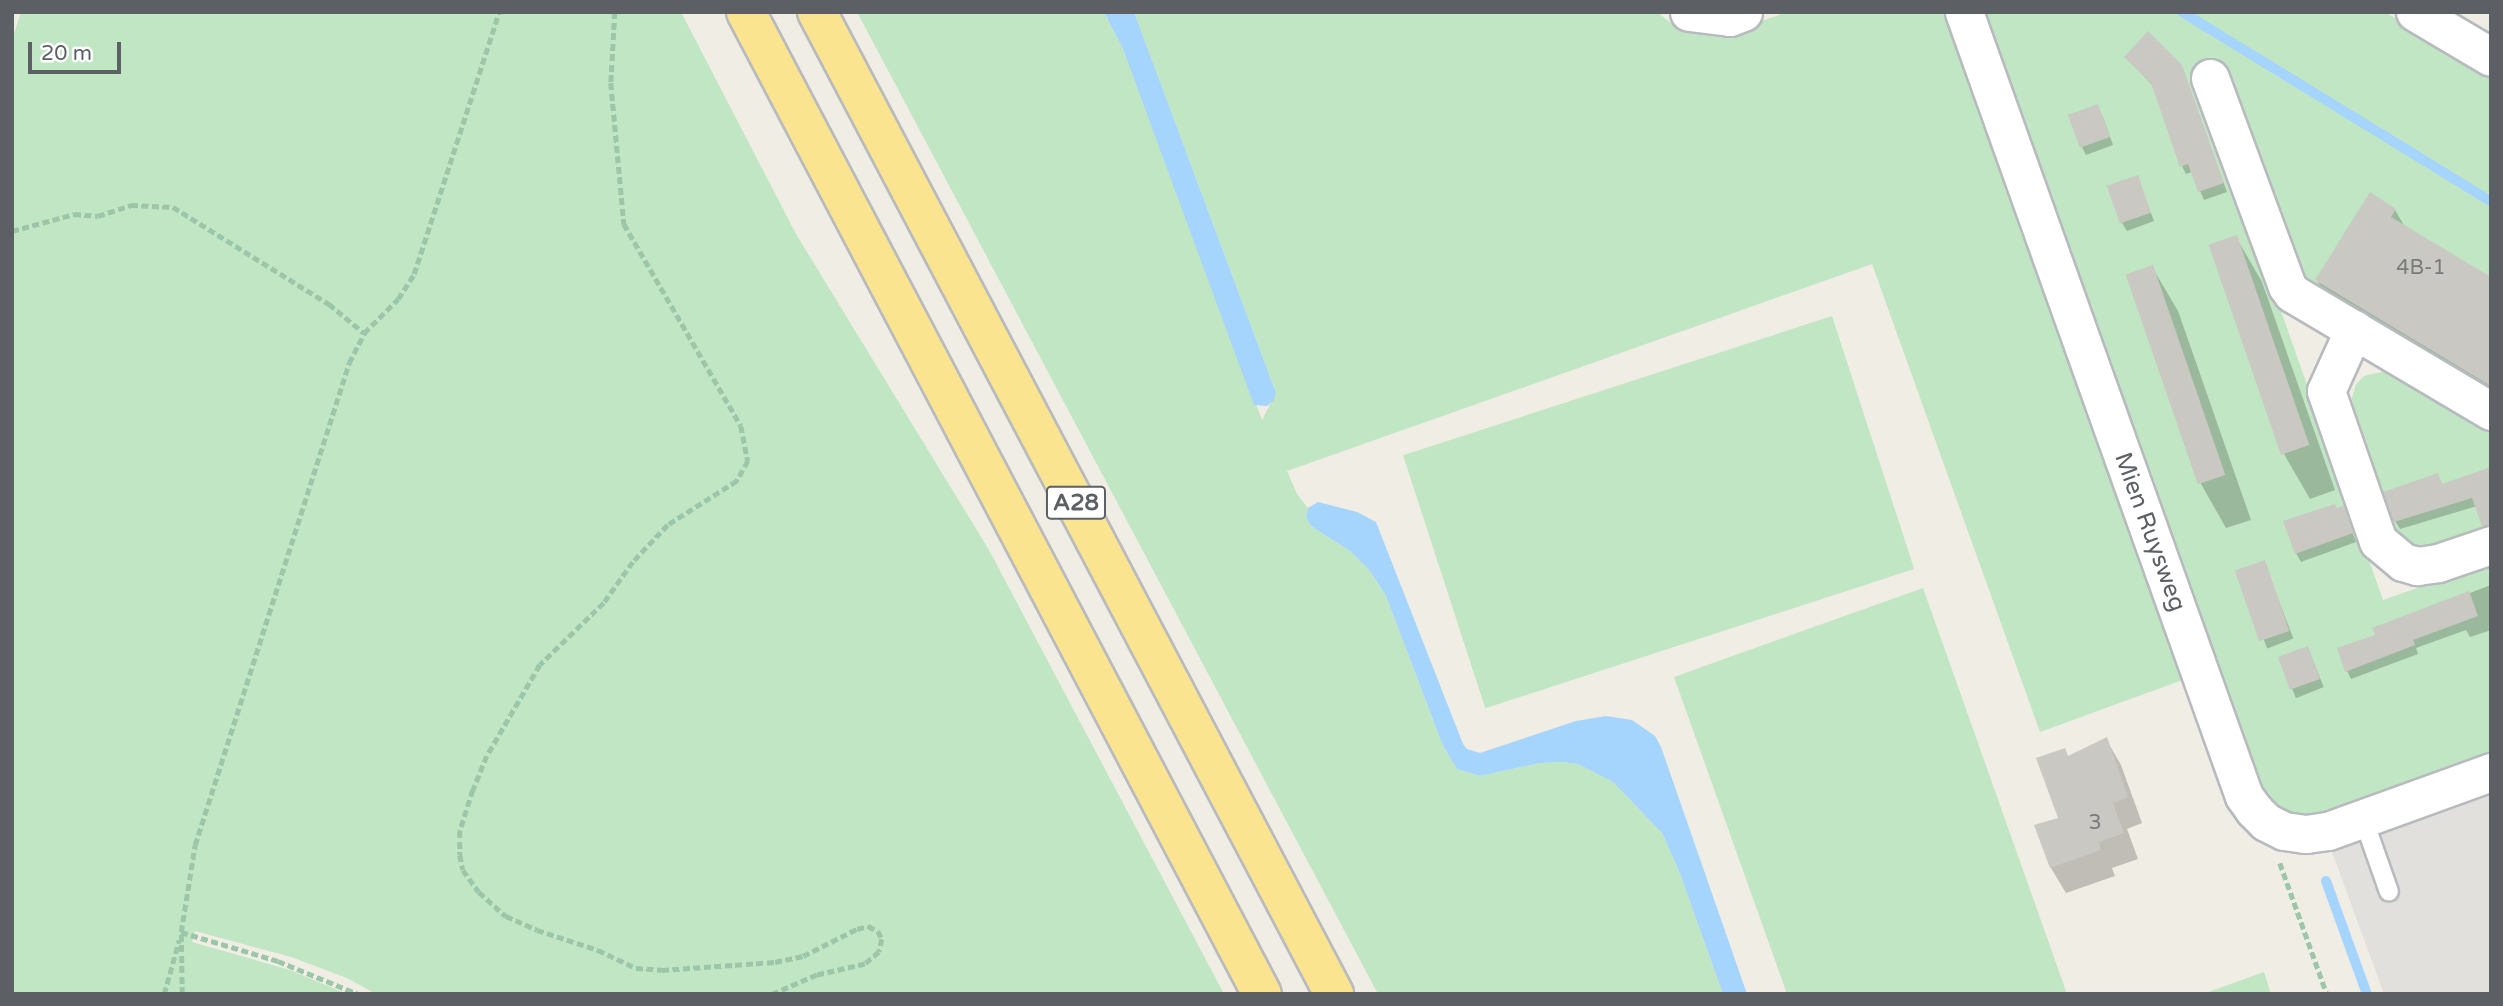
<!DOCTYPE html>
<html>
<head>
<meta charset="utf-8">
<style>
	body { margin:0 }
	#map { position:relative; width:2503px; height:1006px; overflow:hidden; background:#efede4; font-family:"Varela Round",sans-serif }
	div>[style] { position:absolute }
	.industrial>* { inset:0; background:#e2e0dc }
	.green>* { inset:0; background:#c1e6c3; transform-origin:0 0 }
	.water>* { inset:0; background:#a5d4fd }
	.shadow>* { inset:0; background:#0003; transform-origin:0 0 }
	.stream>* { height:10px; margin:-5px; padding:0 5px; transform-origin:5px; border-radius:5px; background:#a5d4fd }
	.building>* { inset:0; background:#cac8c2; transform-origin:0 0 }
	.path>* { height:4.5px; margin-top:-2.25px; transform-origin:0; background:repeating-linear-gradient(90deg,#9bc6a9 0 7px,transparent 0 10.5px) }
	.roads { filter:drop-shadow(2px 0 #b7babe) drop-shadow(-2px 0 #b7babe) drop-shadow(0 2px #b7babe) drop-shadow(0 -2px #b7babe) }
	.lane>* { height:18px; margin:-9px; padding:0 9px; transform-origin:9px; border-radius:9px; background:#fff }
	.street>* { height:37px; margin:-18.5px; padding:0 18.5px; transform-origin:18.5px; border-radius:18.5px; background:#fff }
	.highway>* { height:38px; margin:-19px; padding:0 19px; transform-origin:19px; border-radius:19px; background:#fbe48f }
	span { translate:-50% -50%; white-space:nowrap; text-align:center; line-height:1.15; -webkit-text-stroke:5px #fff; paint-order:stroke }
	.number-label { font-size:21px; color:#787a7c }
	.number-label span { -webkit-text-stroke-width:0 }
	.shield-label span { padding:2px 5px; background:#fff; border:2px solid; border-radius:5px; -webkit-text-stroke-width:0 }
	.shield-label { font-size:23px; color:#5c6065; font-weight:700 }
	.street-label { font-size:24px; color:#5c6065 }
	.frame { position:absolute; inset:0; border:14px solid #5c6065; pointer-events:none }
	.scale { position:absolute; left:28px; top:42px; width:93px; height:32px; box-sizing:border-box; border:4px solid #5c6065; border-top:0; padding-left:9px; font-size:21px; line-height:24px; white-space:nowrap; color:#5c6065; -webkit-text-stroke:5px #fff; paint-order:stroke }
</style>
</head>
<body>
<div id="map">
	<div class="industrial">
		<i style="clip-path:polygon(2491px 795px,2491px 994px,2384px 994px,2332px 852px)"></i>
	</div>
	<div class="green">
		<i style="clip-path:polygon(21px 12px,681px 12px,796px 234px,989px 550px,1224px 994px,376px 994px,347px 978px,291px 957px,195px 931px,192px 942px,290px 970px,347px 994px,12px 994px,12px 40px)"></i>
		<i style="clip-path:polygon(857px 12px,1104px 12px,1123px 49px,1262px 420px,1276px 393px,1134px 12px,1657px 12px,1671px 23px,1700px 32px,1725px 33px,1788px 12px,1950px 12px,2188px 678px,2040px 732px,1872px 264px,1287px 471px,1297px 494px,1308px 508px,1306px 517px,1311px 526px,1350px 551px,1370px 571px,1386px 596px,1443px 746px,1457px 769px,1480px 776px,1540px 763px,1561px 762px,1578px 764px,1613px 782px,1662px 833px,1679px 871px,1723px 994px,1378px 994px)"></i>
		<i style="clip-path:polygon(1983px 12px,2385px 12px,2491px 77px,2491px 394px,2302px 281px,2198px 76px,2383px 600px,2491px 562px,2491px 755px,2325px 814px,2303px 816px,2290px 813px,2277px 807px,2266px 796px)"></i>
		<i style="left:1832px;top:316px;width:266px;height:451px;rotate:72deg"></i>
		<i style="clip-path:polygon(2385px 371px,2400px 375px,2491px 430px,2491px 528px,2434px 550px,2415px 547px,2388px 529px,2349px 408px,2356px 384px,2364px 376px)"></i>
		<i style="clip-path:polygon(1923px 588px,2067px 994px,1787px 994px,1674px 677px)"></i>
		<i style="clip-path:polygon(2264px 972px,2271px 994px,2203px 994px)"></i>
	</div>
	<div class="water">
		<i style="clip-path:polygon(1104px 12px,1134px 12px,1276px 393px,1274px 400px,1267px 406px,1254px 405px,1123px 49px)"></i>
		<i style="clip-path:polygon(1318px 502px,1357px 512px,1376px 522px,1463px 744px,1467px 749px,1480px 753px,1576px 721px,1606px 716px,1632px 720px,1655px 736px,1661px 747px,1747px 994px,1723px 994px,1679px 871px,1662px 833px,1613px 782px,1578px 764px,1561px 762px,1540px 763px,1480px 776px,1457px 769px,1443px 746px,1386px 596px,1370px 571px,1350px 551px,1311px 526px,1306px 517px,1308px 508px)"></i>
	</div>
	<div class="shadow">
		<i style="clip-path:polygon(2126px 57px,2181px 66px,2227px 192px,2204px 200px,2192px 172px,2186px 174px,2182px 166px,2155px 88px)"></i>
		<i style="clip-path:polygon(2102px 115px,2113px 145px,2086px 155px,2082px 147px)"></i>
		<i style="clip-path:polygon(2137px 177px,2154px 221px,2127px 231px,2122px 223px)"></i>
		<i style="clip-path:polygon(2395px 210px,2405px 227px,2491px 279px,2491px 410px,2338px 317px,2317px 280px)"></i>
		<i style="clip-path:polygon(2236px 237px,2262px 282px,2335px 490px,2310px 499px,2284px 454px)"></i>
		<i style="clip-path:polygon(2152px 267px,2178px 311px,2251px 520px,2226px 528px,2201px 484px,2128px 275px)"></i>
		<i style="clip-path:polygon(2491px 469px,2491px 532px,2484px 525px,2477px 506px,2400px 529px,2395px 521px,2437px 475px,2443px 486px)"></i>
		<i style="clip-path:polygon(2343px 508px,2356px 542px,2301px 562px,2296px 553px,2337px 510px)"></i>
		<i style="left:2264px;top:562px;width:82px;height:28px;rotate:69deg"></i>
		<i style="clip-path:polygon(2491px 585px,2491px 630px,2470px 637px,2466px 630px,2416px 648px,2418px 654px,2351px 679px,2347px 671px,2377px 636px,2374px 629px)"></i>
		<i style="left:2308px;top:648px;width:42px;height:30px;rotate:68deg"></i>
		<i style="clip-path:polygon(2106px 739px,2121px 765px,2142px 823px,2127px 829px,2138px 859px,2112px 868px,2115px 876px,2066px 893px,2051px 868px,2036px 826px,2061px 819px,2069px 758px)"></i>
	</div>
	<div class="stream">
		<i style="left:2182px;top:12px;width:362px;rotate:31.5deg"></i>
		<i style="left:2326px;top:881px;width:120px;rotate:70.1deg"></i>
	</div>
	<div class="building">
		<i style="clip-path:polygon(2148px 31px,2182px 65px,2224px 183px,2198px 192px,2188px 164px,2180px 167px,2151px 83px,2124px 57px)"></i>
		<i style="left:2098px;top:104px;width:35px;height:32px;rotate:70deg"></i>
		<i style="left:2138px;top:175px;width:40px;height:33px;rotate:71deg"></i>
		<i style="clip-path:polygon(2370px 192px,2396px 209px,2391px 217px,2491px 277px,2491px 386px,2315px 280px)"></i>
		<i style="left:2237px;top:235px;width:222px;height:30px;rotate:71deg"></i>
		<i style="left:2153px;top:265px;width:222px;height:29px;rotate:71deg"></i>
		<i style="clip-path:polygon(2491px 467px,2491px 525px,2482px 526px,2472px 498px,2394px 522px,2383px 492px,2438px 473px,2442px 484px)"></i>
		<i style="clip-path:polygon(2335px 504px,2337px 508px,2344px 506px,2353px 533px,2295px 554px,2283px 521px)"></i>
		<i style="left:2265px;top:560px;width:75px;height:32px;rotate:71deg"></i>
		<i style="clip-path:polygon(2469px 591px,2478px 616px,2413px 640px,2415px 645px,2345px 672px,2337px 648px,2375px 635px,2372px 628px)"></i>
		<i style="left:2308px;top:646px;width:35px;height:32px;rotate:70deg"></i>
		<i style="clip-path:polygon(2107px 737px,2128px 797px,2113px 803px,2124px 833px,2099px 842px,2101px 850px,2050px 868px,2034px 825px,2058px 818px,2036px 758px,2065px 748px,2068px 756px)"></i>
	</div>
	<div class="path">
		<i style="left:615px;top:12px;width:71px;rotate:93.2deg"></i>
		<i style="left:611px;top:83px;width:142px;rotate:84.7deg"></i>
		<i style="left:624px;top:224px;width:233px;rotate:59.9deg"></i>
		<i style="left:741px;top:426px;width:36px;rotate:79deg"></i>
		<i style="left:748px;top:461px;width:23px;rotate:119deg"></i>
		<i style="left:737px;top:481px;width:82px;rotate:147.5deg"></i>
		<i style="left:668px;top:525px;width:51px;rotate:133.4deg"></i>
		<i style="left:633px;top:562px;width:50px;rotate:125.3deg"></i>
		<i style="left:604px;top:603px;width:89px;rotate:135.9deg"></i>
		<i style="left:540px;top:665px;width:105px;rotate:120.2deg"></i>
		<i style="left:487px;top:756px;width:37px;rotate:112deg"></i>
		<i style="left:473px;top:790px;width:43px;rotate:107.6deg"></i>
		<i style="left:460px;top:831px;width:24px;rotate:90deg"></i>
		<i style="left:460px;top:855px;width:15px;rotate:79deg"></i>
		<i style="left:463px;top:870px;width:27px;rotate:54deg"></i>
		<i style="left:479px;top:892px;width:36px;rotate:42deg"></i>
		<i style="left:506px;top:916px;width:34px;rotate:24deg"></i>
		<i style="left:537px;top:930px;width:64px;rotate:18.2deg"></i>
		<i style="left:598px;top:950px;width:42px;rotate:25.3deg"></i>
		<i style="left:636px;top:968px;width:26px;rotate:4deg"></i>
		<i style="left:662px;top:970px;width:113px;rotate:-4deg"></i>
		<i style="left:775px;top:962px;width:29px;rotate:-12deg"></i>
		<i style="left:803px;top:956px;width:60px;rotate:-26.6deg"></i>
		<i style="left:857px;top:929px;width:11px;rotate:-15deg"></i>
		<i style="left:868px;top:926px;width:11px;rotate:27deg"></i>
		<i style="left:878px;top:931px;width:9px;rotate:63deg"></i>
		<i style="left:882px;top:939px;width:13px;rotate:103deg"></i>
		<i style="left:879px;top:952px;width:18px;rotate:139deg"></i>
		<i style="left:865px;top:964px;width:49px;rotate:167.1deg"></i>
		<i style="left:817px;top:975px;width:48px;rotate:156.6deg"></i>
		<i style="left:12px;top:231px;width:64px;rotate:-15.3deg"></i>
		<i style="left:74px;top:214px;width:24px;rotate:5deg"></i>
		<i style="left:98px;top:216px;width:35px;rotate:-18deg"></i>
		<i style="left:131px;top:205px;width:42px;rotate:2.7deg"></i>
		<i style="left:173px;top:207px;width:184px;rotate:31.9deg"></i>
		<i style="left:329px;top:304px;width:45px;rotate:39.6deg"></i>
		<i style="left:2280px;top:863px;width:139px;rotate:70.3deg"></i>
		<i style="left:181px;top:932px;width:101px;rotate:16.6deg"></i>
		<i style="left:278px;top:961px;width:87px;rotate:22.4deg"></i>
		<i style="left:164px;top:994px;width:56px;rotate:-74.5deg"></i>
		<i style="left:182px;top:994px;width:62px;rotate:-90.9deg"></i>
		<i style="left:181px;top:932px;width:88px;rotate:-80.9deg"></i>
		<i style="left:195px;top:845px;width:506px;rotate:-72.28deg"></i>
		<i style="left:349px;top:363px;width:34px;rotate:-63deg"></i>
		<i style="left:364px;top:333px;width:48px;rotate:-45deg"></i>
		<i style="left:398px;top:299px;width:30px;rotate:-57deg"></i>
		<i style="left:414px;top:274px;width:275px;rotate:-72deg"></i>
	</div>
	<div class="roads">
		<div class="lane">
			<i style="left:2363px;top:818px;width:78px;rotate:70.6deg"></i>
		</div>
		<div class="street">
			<i style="left:1689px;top:12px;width:41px;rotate:7deg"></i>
			<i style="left:1730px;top:17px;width:14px;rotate:-21deg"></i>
			<i style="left:1964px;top:12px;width:832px;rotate:70.35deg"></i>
			<i style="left:2244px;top:796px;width:17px;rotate:54deg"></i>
			<i style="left:2254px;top:810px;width:17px;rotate:45deg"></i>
			<i style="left:2266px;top:822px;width:20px;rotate:27deg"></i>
			<i style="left:2284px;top:831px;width:22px;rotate:8deg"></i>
			<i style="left:2306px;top:834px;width:22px;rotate:-8deg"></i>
			<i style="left:2328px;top:831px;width:173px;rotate:-19.9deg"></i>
			<i style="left:2415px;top:12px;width:88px;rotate:30.6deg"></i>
			<i style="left:2210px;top:78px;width:222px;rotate:69.7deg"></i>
			<i style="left:2287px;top:286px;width:9px;rotate:54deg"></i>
			<i style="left:2292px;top:293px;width:231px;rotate:30.7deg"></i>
			<i style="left:2354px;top:329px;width:68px;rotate:114.3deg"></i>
			<i style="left:2326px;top:391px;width:159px;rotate:70.9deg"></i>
			<i style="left:2378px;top:541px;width:33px;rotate:40deg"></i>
			<i style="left:2403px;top:562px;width:15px;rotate:16deg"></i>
			<i style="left:2417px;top:566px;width:21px;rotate:-8deg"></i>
			<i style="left:2438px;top:563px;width:56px;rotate:-18.8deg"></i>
		</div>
		<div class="highway">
			<i style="left:746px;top:12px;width:1109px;rotate:62.28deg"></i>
			<i style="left:817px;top:12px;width:1110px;rotate:62.23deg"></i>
		</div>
	</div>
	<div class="number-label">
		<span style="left:2421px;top:268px">4B-1</span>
		<span style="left:2095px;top:823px">3</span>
	</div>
	<div class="shield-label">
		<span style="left:1076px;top:503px">A28</span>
	</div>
	<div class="street-label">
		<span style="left:2150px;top:532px;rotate:70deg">Mien Ruysweg</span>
	</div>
	<div class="frame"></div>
	<div class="scale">20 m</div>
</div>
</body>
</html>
